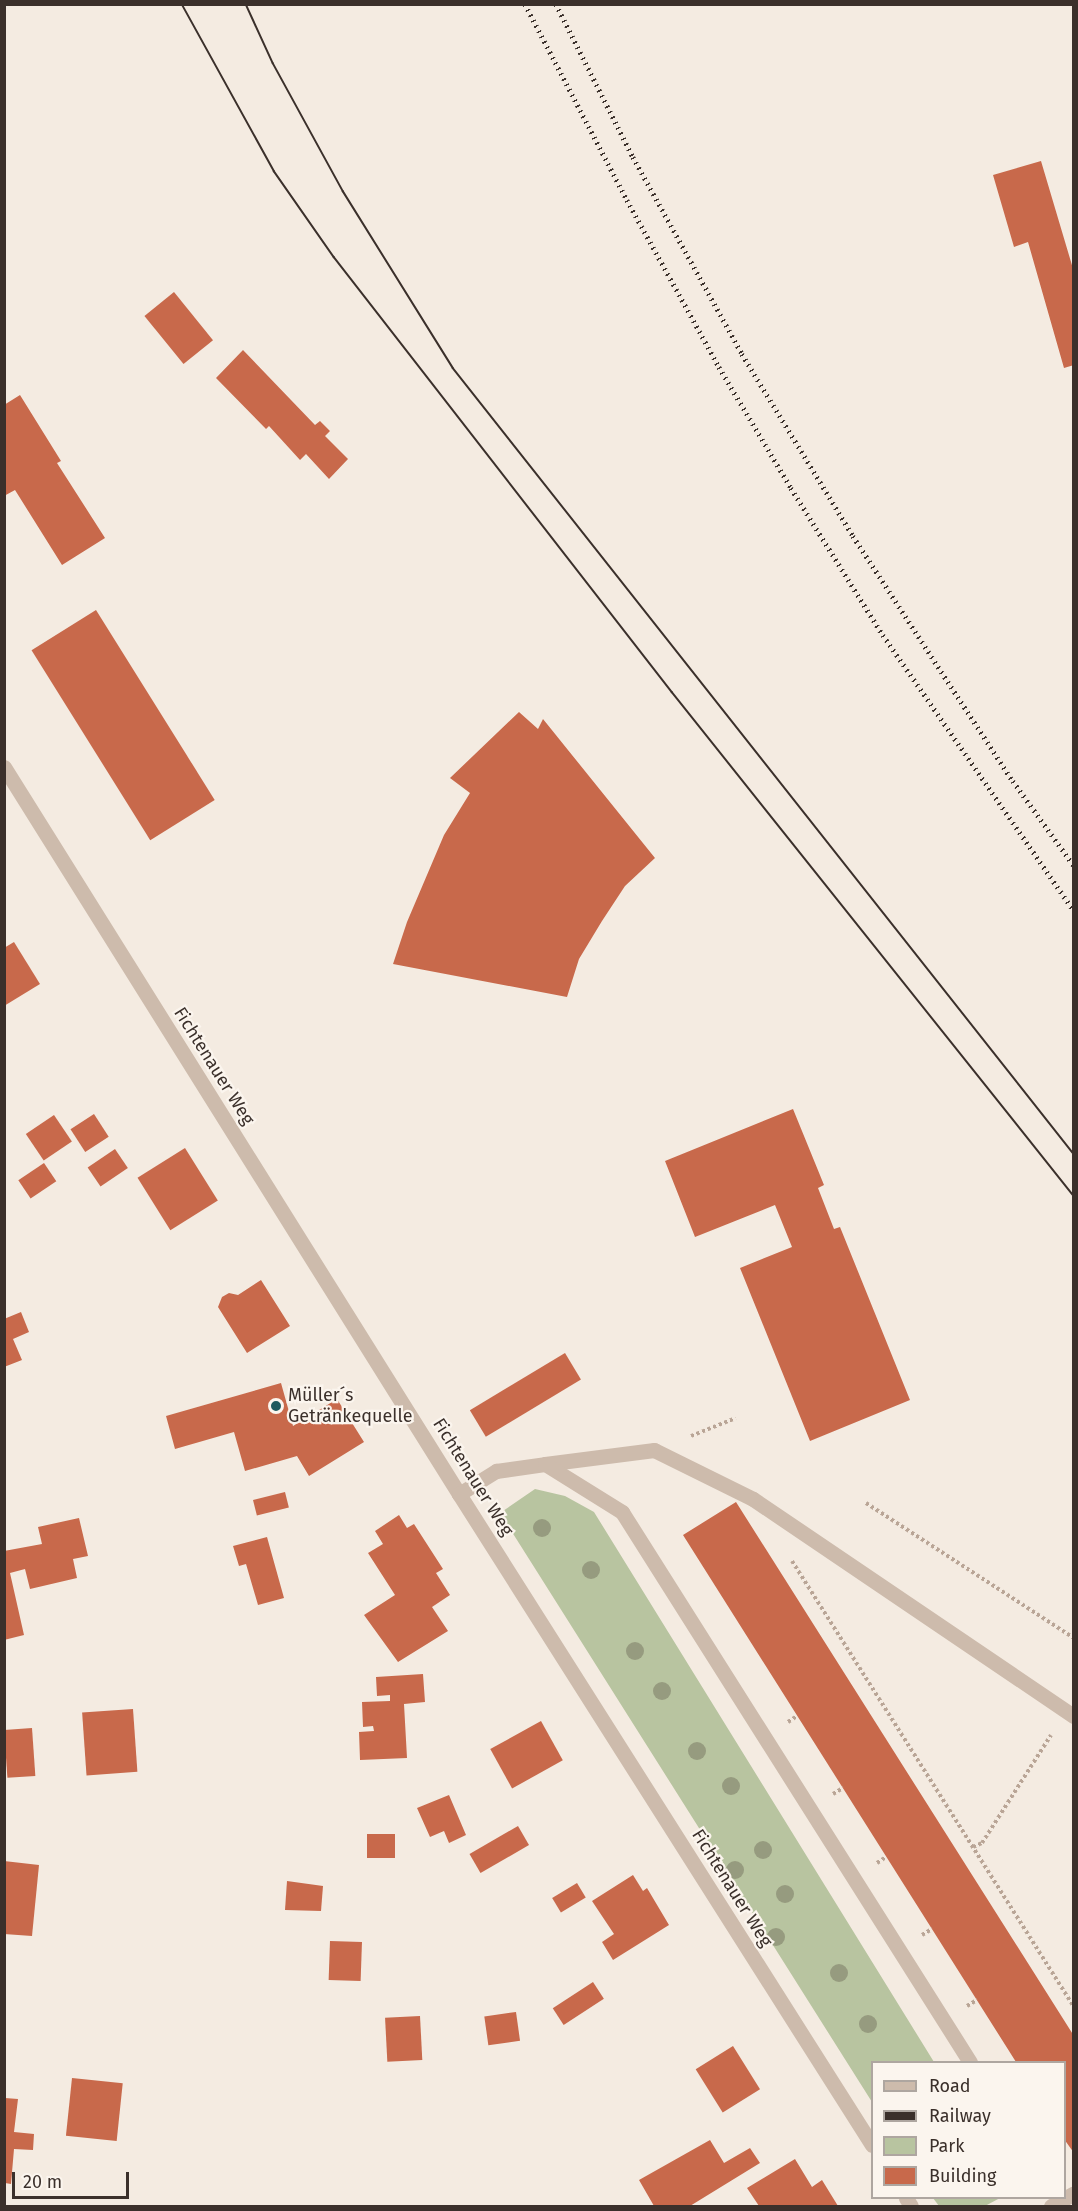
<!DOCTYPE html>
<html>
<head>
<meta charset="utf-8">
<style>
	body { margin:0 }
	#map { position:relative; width:1078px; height:2211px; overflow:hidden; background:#f4ebe1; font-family:"Fira Sans",sans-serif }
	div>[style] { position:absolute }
	.green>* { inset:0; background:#b8c4a0 }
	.building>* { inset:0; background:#c8694b; transform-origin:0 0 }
	.path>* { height:4px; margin-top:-2px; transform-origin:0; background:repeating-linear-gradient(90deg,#b9a596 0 3px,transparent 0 6px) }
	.minor>* { height:15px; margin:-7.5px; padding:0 7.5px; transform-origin:7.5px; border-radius:7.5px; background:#cdbbac }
	.tram>* { height:1.5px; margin:-0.75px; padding:0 0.75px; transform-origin:0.75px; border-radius:0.75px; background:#3b302b }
	.rail>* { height:4.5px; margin-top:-2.25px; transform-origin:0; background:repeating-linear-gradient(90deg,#3b302b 0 1.5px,transparent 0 6px) }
	.trees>* { width:18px; height:18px; margin:-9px; border-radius:50%; background:#969b7f }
	.dots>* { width:16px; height:16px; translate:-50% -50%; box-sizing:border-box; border:3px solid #fbf5ee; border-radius:50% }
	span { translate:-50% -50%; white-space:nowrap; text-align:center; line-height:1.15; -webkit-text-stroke:4.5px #fbf5ee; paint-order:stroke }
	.street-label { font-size:18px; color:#3b302b }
	.poi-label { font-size:18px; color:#3b302b }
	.left { translate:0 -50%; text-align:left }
	.frame { position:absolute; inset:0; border:6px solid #3b302b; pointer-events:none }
	.legend { position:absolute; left:871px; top:2061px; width:195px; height:138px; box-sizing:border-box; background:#fbf5ee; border:2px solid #aea6a0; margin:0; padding:8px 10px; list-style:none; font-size:18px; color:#3b302b }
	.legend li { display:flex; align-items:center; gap:12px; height:30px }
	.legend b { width:30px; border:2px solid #aea6a0 }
	.scale { position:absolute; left:12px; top:2172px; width:117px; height:27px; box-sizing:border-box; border:3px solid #3b302b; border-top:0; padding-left:8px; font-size:18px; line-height:21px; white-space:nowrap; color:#3b302b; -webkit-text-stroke:4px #fbf5ee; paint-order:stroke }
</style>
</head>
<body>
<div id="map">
	<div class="green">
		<i style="clip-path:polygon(535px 1489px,565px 1496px,594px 1512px,934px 2062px,872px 2062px,872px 2102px,500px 1513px)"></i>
		<i style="clip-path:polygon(933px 2198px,1000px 2198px,985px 2206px,939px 2206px)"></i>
	</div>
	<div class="building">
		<i style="clip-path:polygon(1041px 161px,1074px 272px,1074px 365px,1064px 368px,1028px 242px,1014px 247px,993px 175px)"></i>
		<i style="left:174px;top:292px;width:62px;height:38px;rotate:51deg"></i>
		<i style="clip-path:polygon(243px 350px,315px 425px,320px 421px,330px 431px,325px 436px,348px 459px,329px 479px,306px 454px,300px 460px,269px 426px,266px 429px,216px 378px)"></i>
		<i style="clip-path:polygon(20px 395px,61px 461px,57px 463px,105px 538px,62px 565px,15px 490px,4px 496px,4px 405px)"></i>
		<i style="left:96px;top:610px;width:224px;height:76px;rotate:58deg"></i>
		<i style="clip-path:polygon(519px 712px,538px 729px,543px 719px,655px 858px,625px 886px,602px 921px,579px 959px,567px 997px,393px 964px,407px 922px,444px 835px,470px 793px,450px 778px)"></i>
		<i style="clip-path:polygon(14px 942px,40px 984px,4px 1006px,4px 948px)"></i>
		<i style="clip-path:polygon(793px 1109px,824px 1185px,818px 1188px,834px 1229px,840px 1227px,910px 1400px,810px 1441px,740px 1268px,792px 1247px,775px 1205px,695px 1237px,665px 1161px)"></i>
		<i style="left:94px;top:1114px;width:27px;height:28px;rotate:57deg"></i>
		<i style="left:54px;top:1115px;width:32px;height:34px;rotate:56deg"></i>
		<i style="left:185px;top:1148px;width:62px;height:56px;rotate:58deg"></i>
		<i style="left:115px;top:1149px;width:23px;height:33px;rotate:56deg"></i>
		<i style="left:44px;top:1163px;width:22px;height:31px;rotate:56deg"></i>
		<i style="clip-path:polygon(261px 1280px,290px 1326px,247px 1353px,218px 1307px,222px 1297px,229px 1293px,238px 1295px)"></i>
		<i style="clip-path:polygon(21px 1312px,29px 1332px,13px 1339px,22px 1360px,4px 1367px,4px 1319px)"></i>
		<i style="left:565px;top:1353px;width:31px;height:111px;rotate:59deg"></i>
		<i style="clip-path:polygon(281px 1383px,293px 1426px,337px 1399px,364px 1442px,309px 1476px,297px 1456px,245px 1471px,234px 1432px,175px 1449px,166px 1416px)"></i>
		<i style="left:285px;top:1492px;width:16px;height:33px;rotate:76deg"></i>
		<i style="clip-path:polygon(736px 1502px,1074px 2036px,1074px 2153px,1064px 2139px,1064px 2062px,1016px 2062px,683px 1535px)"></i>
		<i style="clip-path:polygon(399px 1515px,407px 1528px,414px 1524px,443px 1569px,436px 1573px,450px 1595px,432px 1607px,448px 1631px,398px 1662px,364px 1615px,395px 1595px,368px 1553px,383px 1544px,375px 1531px)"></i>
		<i style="clip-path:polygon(79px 1518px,88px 1556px,73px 1559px,77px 1578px,30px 1589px,25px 1569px,10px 1573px,24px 1635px,4px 1640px,4px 1551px,42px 1544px,38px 1527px)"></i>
		<i style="clip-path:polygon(267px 1537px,284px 1598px,258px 1605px,246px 1564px,239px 1566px,233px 1546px)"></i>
		<i style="clip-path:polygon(423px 1674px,425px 1702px,404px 1704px,407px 1758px,360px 1760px,359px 1732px,374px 1731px,373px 1726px,363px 1727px,362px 1702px,390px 1701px,390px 1695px,377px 1696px,376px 1677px)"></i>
		<i style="left:133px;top:1709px;width:63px;height:51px;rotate:86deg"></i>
		<i style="left:541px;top:1721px;width:45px;height:58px;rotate:61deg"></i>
		<i style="left:32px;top:1728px;width:48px;height:28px;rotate:86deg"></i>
		<i style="clip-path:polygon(449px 1795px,466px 1835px,449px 1843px,444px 1831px,430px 1837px,417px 1808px)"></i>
		<i style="left:518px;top:1826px;width:22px;height:56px;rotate:60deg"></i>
		<i style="left:367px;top:1834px;width:28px;height:24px"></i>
		<i style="clip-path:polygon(4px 1861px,39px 1865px,32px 1936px,4px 1934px)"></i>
		<i style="clip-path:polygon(633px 1875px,643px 1891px,647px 1888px,669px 1925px,613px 1960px,602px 1942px,614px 1934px,592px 1901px)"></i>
		<i style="clip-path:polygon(287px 1881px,323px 1886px,321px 1911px,285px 1910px)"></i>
		<i style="left:577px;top:1883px;width:17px;height:29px;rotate:59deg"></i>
		<i style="left:330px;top:1941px;width:32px;height:39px;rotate:2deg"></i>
		<i style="left:593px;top:1982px;width:20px;height:48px;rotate:57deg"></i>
		<i style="left:516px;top:2012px;width:29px;height:32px;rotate:82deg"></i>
		<i style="left:420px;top:2016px;width:44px;height:35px;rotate:87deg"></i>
		<i style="left:733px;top:2046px;width:51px;height:44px;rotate:58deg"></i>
		<i style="left:72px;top:2078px;width:51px;height:58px;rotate:6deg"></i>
		<i style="clip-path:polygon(5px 2098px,18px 2099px,14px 2132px,34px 2134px,33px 2150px,14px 2149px,11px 2184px,5px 2183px)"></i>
		<i style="clip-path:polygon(710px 2140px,724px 2163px,750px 2148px,760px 2163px,690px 2206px,654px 2206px,639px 2180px)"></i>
		<i style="clip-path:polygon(795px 2159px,812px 2187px,822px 2180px,838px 2206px,759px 2206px,747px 2188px)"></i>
	</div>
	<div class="path">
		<i style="left:691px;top:1436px;width:48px;rotate:-21.8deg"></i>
		<i style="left:866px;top:1503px;width:248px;rotate:33deg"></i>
		<i style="left:792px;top:1561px;width:528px;rotate:57.7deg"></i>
		<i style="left:788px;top:1722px;width:11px;rotate:-34deg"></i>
		<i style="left:833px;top:1794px;width:12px;rotate:-31deg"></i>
		<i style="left:973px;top:1847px;width:10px;rotate:-24deg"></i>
		<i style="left:982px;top:1843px;width:128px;rotate:-57.4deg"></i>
		<i style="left:877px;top:1863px;width:11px;rotate:-34deg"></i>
		<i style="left:922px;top:1935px;width:12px;rotate:-31deg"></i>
		<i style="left:967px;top:2006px;width:12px;rotate:-31deg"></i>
	</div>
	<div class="minor">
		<i style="left:4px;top:767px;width:858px;rotate:57.96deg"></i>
		<i style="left:459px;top:1494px;width:771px;rotate:57.61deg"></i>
		<i style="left:545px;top:1464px;width:110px;rotate:-7.3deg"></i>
		<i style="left:654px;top:1450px;width:110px;rotate:26.3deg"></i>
		<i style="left:753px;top:1499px;width:387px;rotate:34.1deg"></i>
		<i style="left:459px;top:1494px;width:44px;rotate:-31.9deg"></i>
		<i style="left:496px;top:1471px;width:49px;rotate:-8.1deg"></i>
		<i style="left:545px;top:1464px;width:91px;rotate:31.9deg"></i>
		<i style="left:622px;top:1512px;width:651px;rotate:57.68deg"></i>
		<i style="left:906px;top:2198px;width:9px;rotate:58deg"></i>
		<i style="left:1051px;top:2206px;width:26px;rotate:-29deg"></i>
	</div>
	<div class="tram">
		<i style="left:182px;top:4px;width:191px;rotate:61.1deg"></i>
		<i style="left:274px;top:171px;width:105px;rotate:55.1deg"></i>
		<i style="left:334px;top:257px;width:551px;rotate:52.15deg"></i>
		<i style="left:672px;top:692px;width:645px;rotate:51.42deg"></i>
		<i style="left:246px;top:4px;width:65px;rotate:65.4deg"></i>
		<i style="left:273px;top:63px;width:146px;rotate:61.3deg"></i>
		<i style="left:343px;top:191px;width:208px;rotate:58.1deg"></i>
		<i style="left:453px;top:368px;width:1002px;rotate:51.69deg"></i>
	</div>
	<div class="rail">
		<i style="left:525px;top:4px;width:221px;rotate:62.5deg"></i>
		<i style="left:627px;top:200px;width:191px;rotate:61.1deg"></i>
		<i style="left:719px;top:367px;width:141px;rotate:59.2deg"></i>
		<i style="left:791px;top:488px;width:173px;rotate:58deg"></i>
		<i style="left:883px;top:635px;width:336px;rotate:55.3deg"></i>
		<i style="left:556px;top:4px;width:171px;rotate:63.3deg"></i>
		<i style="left:633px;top:157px;width:225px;rotate:61deg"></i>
		<i style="left:742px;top:354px;width:213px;rotate:58.6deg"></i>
		<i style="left:853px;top:536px;width:293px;rotate:56.9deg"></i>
		<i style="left:1013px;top:781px;width:105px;rotate:54.3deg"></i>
	</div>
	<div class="trees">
		<i style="left:542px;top:1528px"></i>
		<i style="left:591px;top:1570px"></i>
		<i style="left:635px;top:1651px"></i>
		<i style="left:662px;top:1691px"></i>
		<i style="left:697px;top:1751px"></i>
		<i style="left:731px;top:1786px"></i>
		<i style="left:763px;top:1850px"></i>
		<i style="left:735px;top:1870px"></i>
		<i style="left:785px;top:1894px"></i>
		<i style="left:776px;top:1937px"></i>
		<i style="left:839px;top:1973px"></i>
		<i style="left:868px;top:2024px"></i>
	</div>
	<div class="dots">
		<i style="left:276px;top:1406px;background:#1f5a5e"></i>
	</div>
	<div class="street-label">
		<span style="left:214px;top:1066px;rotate:58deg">Fichtenauer Weg</span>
		<span style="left:473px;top:1477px;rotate:58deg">Fichtenauer Weg</span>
		<span style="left:732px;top:1888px;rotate:58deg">Fichtenauer Weg</span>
	</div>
	<div class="poi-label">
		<span class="left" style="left:288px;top:1406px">Müller´s<br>Getränkequelle</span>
	</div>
	<div class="frame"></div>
	<ul class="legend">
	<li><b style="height:8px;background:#cdbbac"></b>Road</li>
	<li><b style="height:8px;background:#3b302b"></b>Railway</li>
	<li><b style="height:16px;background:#b8c4a0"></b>Park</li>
	<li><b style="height:16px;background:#c8694b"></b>Building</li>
	</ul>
	<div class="scale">20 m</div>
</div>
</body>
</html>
